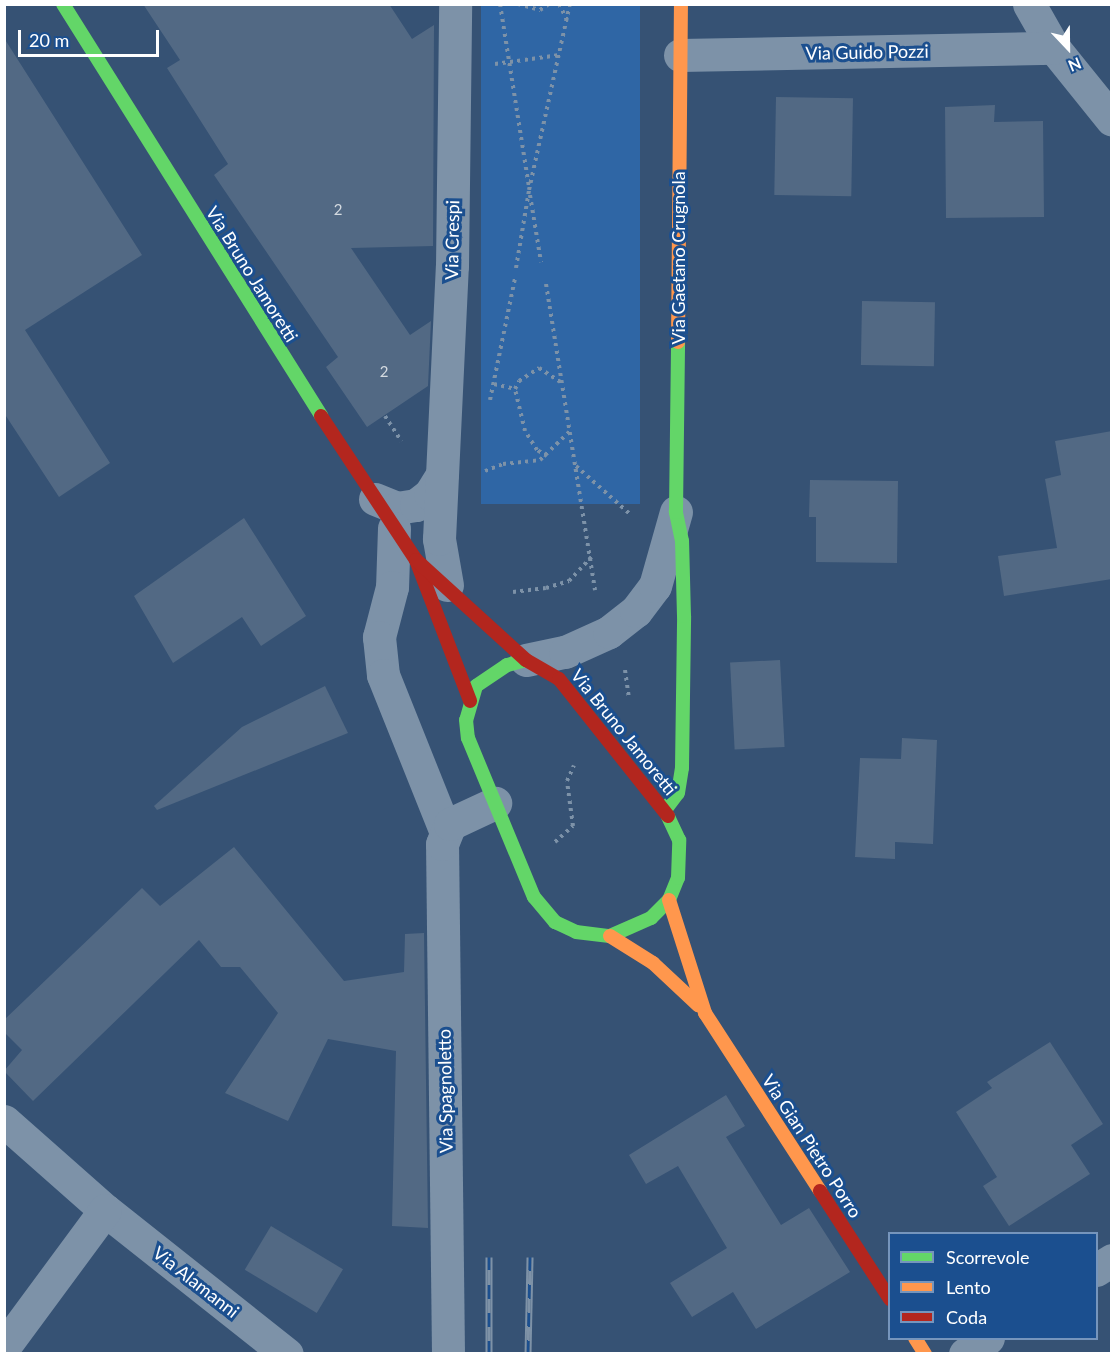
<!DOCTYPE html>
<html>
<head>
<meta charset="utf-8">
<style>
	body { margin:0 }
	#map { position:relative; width:1116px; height:1358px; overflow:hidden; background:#365274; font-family:Lato,sans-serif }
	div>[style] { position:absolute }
	.green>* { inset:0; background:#2f66a5; transform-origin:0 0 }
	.building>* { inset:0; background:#526984; transform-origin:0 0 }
	.path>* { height:4px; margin-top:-2px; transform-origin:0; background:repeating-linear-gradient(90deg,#7d92a8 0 3px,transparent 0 7.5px) }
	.street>* { height:33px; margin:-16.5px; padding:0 16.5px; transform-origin:16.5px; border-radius:16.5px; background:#7d92a8 }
	.fast>* { height:14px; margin:-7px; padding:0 7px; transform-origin:7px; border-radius:7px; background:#63d668 }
	.slow>* { height:14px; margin:-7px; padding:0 7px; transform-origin:7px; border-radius:7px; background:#ff974d }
	.jam>* { height:14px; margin:-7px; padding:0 7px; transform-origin:7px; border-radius:7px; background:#b3261e }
	.rail>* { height:7px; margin-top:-3.5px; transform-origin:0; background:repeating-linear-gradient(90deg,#1b4f8f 0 14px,#7e92a7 0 28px); box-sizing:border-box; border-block:2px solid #7e92a7 }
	span { translate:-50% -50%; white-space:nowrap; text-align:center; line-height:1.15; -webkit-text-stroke:6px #1b4f8f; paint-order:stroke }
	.number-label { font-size:15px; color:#d4dae0 }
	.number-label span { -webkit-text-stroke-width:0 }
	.street-label { font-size:18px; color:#fff }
	.frame { position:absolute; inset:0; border:6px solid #fff; pointer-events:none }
	.legend { position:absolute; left:888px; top:1232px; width:210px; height:108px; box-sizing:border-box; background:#1b4f8f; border:2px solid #7695bc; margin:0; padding:8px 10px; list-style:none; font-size:18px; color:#fff }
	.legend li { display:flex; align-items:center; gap:12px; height:30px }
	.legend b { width:30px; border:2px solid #7695bc }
	.north { position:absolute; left:1038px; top:18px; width:60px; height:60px; -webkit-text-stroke:4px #1b4f8f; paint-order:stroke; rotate:158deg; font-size:16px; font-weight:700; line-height:24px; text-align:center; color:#fff }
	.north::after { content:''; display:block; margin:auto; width:21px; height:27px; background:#fff; clip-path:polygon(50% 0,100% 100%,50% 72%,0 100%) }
	.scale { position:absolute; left:18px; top:30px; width:141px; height:27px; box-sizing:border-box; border:3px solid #fff; border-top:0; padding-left:8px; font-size:18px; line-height:21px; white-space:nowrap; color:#fff; -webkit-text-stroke:4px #1b4f8f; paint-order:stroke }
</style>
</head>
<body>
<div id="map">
	<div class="green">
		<i style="left:481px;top:5px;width:159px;height:499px"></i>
	</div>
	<div class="building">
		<i style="clip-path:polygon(143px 4px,389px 4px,412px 39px,434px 25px,433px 246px,351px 248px,410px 335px,431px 321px,428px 386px,367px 427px,326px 367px,338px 357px,214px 175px,228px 164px,167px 68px,180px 60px)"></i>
		<i style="clip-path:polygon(4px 38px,142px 255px,25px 330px,110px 463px,59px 497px,4px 413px)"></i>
		<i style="left:776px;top:97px;width:77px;height:98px;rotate:1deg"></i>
		<i style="clip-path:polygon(995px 105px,994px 122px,1043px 121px,1044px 217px,946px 218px,945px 107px)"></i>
		<i style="left:862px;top:301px;width:73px;height:64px;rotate:1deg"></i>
		<i style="clip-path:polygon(1112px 431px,1112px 579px,1004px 596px,998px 556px,1057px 548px,1045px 479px,1061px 475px,1055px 441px)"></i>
		<i style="clip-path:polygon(810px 480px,898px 481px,897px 563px,816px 562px,816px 517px,809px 517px)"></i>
		<i style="clip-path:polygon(244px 518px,306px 616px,261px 646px,242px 617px,173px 663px,134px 596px)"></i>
		<i style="left:780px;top:660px;width:87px;height:50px;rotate:87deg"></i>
		<i style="clip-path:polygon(325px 686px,348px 733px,157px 810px,154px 806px,242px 727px)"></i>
		<i style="clip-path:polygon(902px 738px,937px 740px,933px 844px,895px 842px,895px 859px,855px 857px,860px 758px,901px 759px)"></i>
		<i style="clip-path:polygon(234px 847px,344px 981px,404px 972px,405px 934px,424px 933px,428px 1228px,392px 1226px,396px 1051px,328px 1039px,288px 1121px,225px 1093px,278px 1013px,240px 967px,221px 967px,199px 940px,33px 1101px,4px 1071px,22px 1050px,4px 1032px,4px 1020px,142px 888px,160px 906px)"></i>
		<i style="clip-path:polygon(1050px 1042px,1103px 1124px,1071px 1145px,1090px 1174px,1009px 1226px,983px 1186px,997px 1177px,956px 1112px,992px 1088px,987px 1082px)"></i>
		<i style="clip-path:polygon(726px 1095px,745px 1126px,726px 1137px,781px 1225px,809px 1208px,850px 1272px,756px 1329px,733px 1292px,692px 1317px,670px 1283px,727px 1248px,678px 1166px,646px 1184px,629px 1155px)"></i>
		<i style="left:271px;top:1226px;width:84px;height:51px;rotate:31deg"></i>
	</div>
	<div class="path">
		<i style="left:500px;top:4px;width:185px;rotate:81deg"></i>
		<i style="left:518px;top:4px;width:23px;rotate:15deg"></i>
		<i style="left:540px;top:10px;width:11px;rotate:-34deg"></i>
		<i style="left:559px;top:4px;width:18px;rotate:63deg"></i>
		<i style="left:495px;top:64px;width:65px;rotate:-8deg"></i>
		<i style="left:530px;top:195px;width:68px;rotate:80.7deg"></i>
		<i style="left:516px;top:268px;width:79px;rotate:-80.5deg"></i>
		<i style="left:529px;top:190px;width:190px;rotate:-77.6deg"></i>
		<i style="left:546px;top:284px;width:310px;rotate:80.9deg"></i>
		<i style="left:494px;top:384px;width:22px;rotate:13deg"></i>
		<i style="left:490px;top:400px;width:125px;rotate:-78.4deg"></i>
		<i style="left:385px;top:416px;width:30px;rotate:57deg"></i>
		<i style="left:547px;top:456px;width:12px;rotate:-149deg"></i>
		<i style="left:537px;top:450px;width:22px;rotate:-122deg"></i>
		<i style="left:525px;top:431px;width:43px;rotate:-103.4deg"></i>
		<i style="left:515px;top:389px;width:9px;rotate:-63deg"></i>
		<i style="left:519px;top:381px;width:24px;rotate:-33deg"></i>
		<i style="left:539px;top:368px;width:27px;rotate:33deg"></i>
		<i style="left:576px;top:466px;width:74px;rotate:41.7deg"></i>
		<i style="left:485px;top:471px;width:19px;rotate:-21deg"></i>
		<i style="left:503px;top:464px;width:37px;rotate:-6deg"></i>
		<i style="left:540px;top:460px;width:42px;rotate:-44deg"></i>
		<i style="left:513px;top:592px;width:33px;rotate:-7deg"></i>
		<i style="left:546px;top:588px;width:24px;rotate:-17deg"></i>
		<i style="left:569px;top:581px;width:33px;rotate:-47deg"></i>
		<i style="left:625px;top:670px;width:28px;rotate:82deg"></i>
		<i style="left:555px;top:842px;width:24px;rotate:-42deg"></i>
		<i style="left:573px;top:826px;width:45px;rotate:-97.6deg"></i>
		<i style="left:567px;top:781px;width:17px;rotate:-66deg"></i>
	</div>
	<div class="street">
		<i style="left:1029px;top:4px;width:51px;rotate:60.4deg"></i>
		<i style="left:1054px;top:48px;width:92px;rotate:51.1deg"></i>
		<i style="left:680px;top:55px;width:374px;rotate:-1.1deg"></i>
		<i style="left:375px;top:499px;width:24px;rotate:22deg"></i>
		<i style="left:397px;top:508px;width:19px;rotate:-9deg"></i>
		<i style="left:416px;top:505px;width:18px;rotate:-38deg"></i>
		<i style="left:430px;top:494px;width:22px;rotate:-58deg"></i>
		<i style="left:394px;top:528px;width:59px;rotate:91.9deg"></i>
		<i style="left:392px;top:587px;width:52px;rotate:104.6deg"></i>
		<i style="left:379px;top:637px;width:38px;rotate:84deg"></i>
		<i style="left:383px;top:675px;width:167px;rotate:68.2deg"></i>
		<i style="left:447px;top:585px;width:47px;rotate:-99.9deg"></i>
		<i style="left:439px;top:539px;width:273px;rotate:-87.3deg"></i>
		<i style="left:452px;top:266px;width:262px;rotate:-89.3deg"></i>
		<i style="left:526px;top:660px;width:40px;rotate:-12deg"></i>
		<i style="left:565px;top:652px;width:48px;rotate:-24.4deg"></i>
		<i style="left:609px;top:632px;width:34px;rotate:-38deg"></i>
		<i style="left:636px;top:611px;width:31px;rotate:-53deg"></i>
		<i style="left:655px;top:586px;width:77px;rotate:-74.2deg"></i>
		<i style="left:4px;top:1121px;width:135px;rotate:41.4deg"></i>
		<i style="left:105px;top:1210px;width:232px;rotate:38.4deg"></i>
		<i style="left:1096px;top:1270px;width:19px;rotate:-32deg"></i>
		<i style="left:4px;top:1347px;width:170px;rotate:-53.6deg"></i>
		<i style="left:448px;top:1354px;width:510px;rotate:-90.67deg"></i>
		<i style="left:442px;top:844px;width:22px;rotate:-68deg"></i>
		<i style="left:450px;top:824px;width:50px;rotate:-25deg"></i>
		<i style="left:965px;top:1354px;width:28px;rotate:-35deg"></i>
	</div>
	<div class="fast">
		<i style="left:63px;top:4px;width:486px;rotate:57.9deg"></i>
		<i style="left:526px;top:660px;width:20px;rotate:165deg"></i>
		<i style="left:507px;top:665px;width:37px;rotate:146deg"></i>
		<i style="left:476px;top:686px;width:35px;rotate:106deg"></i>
		<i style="left:466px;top:720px;width:18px;rotate:84deg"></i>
		<i style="left:468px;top:738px;width:172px;rotate:67.5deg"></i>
		<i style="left:534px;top:897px;width:33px;rotate:50deg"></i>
		<i style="left:555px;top:922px;width:23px;rotate:25deg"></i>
		<i style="left:576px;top:932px;width:34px;rotate:7deg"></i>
		<i style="left:610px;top:936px;width:45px;rotate:-23.7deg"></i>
		<i style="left:651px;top:918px;width:25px;rotate:-45deg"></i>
		<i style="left:669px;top:900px;width:24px;rotate:-68deg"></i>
		<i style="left:678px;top:878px;width:38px;rotate:-88deg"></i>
		<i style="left:679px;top:840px;width:26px;rotate:-115deg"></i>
		<i style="left:665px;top:810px;width:21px;rotate:-53deg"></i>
		<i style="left:678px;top:793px;width:25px;rotate:-81deg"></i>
		<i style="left:682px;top:768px;width:152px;rotate:-89.2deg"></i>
		<i style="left:684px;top:616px;width:75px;rotate:-91.5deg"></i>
		<i style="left:682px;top:541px;width:30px;rotate:-102deg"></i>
		<i style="left:676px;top:512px;width:170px;rotate:-89.3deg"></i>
	</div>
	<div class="slow">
		<i style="left:678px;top:342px;width:338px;rotate:-89.5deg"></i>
		<i style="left:669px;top:900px;width:119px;rotate:72.3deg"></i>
		<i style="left:705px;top:1013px;width:212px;rotate:57.1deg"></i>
		<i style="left:610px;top:936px;width:51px;rotate:32.1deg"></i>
		<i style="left:653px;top:963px;width:62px;rotate:43deg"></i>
		<i style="left:915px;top:1338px;width:19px;rotate:58deg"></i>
	</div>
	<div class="jam">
		<i style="left:321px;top:416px;width:173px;rotate:56.6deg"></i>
		<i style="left:416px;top:560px;width:151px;rotate:69deg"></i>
		<i style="left:416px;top:560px;width:149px;rotate:42.3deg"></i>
		<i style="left:526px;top:660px;width:38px;rotate:30deg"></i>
		<i style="left:559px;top:679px;width:175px;rotate:51.5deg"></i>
		<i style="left:820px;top:1191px;width:129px;rotate:57.1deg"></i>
	</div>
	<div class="rail">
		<i style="left:489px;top:1354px;width:97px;rotate:-90deg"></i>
		<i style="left:528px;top:1354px;width:97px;rotate:-88.8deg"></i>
	</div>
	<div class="number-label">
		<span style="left:338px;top:210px">2</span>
		<span style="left:384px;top:372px">2</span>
	</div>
	<div class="street-label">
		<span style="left:867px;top:52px;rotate:-1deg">Via Guido Pozzi</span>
		<span style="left:452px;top:240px;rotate:-89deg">Via Crespi</span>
		<span style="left:678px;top:258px;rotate:-90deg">Via Gaetano Crugnola</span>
		<span style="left:252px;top:274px;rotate:58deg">Via Bruno Jamoretti</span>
		<span style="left:624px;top:732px;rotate:51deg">Via Bruno Jamoretti</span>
		<span style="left:445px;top:1091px;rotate:-91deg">Via Spagnoletto</span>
		<span style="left:812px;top:1146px;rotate:57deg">Via Gian Pietro Porro</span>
		<span style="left:196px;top:1282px;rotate:38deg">Via Alamanni</span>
	</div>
	<div class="frame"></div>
	<ul class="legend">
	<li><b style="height:8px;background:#63d668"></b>Scorrevole</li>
	<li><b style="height:8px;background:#ff974d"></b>Lento</li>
	<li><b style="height:8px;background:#b3261e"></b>Coda</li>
	</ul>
	<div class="north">N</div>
	<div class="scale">20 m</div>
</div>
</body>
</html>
